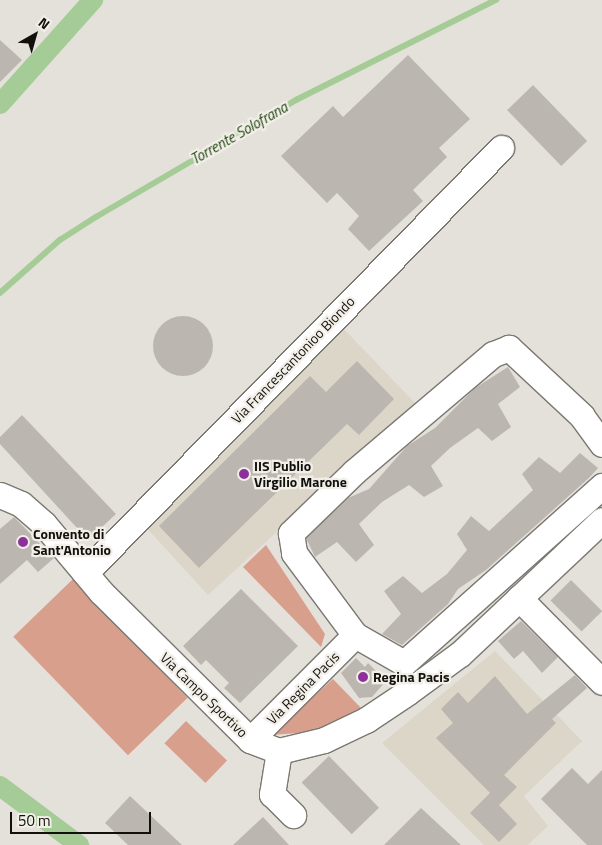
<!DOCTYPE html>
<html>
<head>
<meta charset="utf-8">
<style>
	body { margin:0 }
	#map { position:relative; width:602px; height:845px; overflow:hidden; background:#e4e1da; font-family:"Titillium Web",sans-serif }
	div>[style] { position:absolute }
	.built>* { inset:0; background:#dcd6c9 }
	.green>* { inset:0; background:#d99f8d; transform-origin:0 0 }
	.stream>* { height:5.5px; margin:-2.75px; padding:0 2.75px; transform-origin:2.75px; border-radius:2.75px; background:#a5cc97 }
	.canal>* { height:20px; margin:-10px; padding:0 10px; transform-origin:10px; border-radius:10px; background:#a5cc97 }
	.building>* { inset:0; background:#bcb6b1; transform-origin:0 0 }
	.round { border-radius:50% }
	.roads { filter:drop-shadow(1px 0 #7b7872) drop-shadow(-1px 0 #7b7872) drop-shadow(0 1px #7b7872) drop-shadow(0 -1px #7b7872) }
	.minor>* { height:25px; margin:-12.5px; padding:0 12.5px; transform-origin:12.5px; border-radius:12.5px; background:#fff }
	.dots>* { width:14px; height:14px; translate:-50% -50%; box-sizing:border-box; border:2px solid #f1efe8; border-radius:50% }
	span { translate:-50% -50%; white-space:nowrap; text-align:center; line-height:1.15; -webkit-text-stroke:4.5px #f1efe8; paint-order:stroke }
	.street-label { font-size:14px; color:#11100d }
	.poi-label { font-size:14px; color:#11100d; font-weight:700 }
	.left { translate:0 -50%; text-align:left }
	.water-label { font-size:15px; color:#20440f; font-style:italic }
	.north { position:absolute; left:10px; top:10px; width:50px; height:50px; -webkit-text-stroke:4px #f1efe8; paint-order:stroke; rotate:38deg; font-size:14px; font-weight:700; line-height:20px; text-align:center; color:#11100d }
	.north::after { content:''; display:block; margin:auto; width:18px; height:22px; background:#11100d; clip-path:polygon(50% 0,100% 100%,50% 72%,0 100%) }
	.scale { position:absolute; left:10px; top:812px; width:141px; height:22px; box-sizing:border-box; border:2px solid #11100d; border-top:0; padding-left:6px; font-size:15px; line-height:18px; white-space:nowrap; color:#11100d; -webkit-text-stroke:4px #f1efe8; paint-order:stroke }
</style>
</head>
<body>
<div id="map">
	<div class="built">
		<i style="clip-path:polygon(338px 323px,416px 404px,208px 595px,143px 524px)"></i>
		<i style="clip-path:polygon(495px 651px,582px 741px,524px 796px,548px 826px,528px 845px,484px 845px,382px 743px)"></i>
	</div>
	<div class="green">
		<i style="clip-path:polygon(266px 545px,325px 634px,321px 647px,243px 567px)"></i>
		<i style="left:73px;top:579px;width:165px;height:83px;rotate:46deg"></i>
		<i style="clip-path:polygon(333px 679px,361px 708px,313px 732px,271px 735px)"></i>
		<i style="left:186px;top:721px;width:57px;height:31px;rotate:44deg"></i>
	</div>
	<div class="stream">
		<i style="left:0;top:293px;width:80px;rotate:-41.5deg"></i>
		<i style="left:60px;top:240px;width:43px;rotate:-32.6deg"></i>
		<i style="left:96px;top:217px;width:232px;rotate:-30.3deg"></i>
		<i style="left:296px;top:100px;width:224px;rotate:-26.6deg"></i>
	</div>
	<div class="canal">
		<i style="left:0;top:104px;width:140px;rotate:-48.2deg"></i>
		<i style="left:0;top:786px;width:99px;rotate:36.8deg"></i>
	</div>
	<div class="building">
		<i style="clip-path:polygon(0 40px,22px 60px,0 82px)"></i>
		<i style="clip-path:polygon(408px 55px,470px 119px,439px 148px,447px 157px,413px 190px,423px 201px,369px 251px,348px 229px,359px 216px,337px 193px,327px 203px,281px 156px,333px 106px,343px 117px)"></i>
		<i style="left:533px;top:85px;width:78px;height:36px;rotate:46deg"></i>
		<i class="round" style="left:153px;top:316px;width:60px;height:60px"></i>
		<i style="clip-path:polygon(357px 361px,394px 399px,359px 435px,347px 424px,199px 568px,159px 526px,310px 376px,326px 392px)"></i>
		<i style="clip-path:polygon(508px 367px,520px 387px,498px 404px,511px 427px,492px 441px,478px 428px,450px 448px,431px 466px,443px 486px,424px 497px,409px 485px,382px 502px,359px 524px,374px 545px,356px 562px,337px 542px,315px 557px,306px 538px,348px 498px,369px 489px,407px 446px,435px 428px,475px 388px)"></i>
		<i style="clip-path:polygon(22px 415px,116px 514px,88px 540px,0 444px,0 437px)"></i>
		<i style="clip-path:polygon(580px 453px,598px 468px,590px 477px,486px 570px,458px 589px,448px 604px,402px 645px,382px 634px,401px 614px,384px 591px,403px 576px,422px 593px,447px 574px,467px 550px,457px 534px,471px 516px,489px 531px,533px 490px,522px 474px,539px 457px,560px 473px)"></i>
		<i style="clip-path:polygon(14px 517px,54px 558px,38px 572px,27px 560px,0 584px,0 529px)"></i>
		<i style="left:571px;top:580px;width:44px;height:29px;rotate:45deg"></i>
		<i style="clip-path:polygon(241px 589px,298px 646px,240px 703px,224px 688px,229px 683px,206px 660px,201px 665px,183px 646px)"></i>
		<i style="clip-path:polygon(521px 621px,558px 657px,542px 673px,523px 651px,514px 659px,498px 641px)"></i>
		<i style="clip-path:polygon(356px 658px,365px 667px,368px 663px,386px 681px,372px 697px,359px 698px,341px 673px)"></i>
		<i style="clip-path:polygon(575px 675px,587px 688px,552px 719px,556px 723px,504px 775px,517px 787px,499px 805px,517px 824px,499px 842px,470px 813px,490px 793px,436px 738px,453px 723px,441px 709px,458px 692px,468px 703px,495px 676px,527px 714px)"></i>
		<i style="left:329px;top:756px;width:72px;height:38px;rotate:46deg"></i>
		<i style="clip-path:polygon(572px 768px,588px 784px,602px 770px,602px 845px,587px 845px,541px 799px)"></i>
		<i style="clip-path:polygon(130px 796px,182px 845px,128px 845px,105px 823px)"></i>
		<i style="clip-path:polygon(421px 808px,461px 845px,384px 845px)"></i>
		<i style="clip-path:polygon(263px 817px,289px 845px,233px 845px)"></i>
	</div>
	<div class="roads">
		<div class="minor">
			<i style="left:602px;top:444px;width:34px;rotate:-126deg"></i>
			<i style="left:582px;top:416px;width:100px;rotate:-137deg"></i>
			<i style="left:509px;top:348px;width:17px;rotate:159deg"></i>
			<i style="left:493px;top:354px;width:182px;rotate:139.7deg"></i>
			<i style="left:354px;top:472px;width:88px;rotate:135.9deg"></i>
			<i style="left:291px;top:533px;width:20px;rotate:81deg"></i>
			<i style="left:294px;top:553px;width:102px;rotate:53.4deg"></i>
			<i style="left:355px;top:635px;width:56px;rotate:29.7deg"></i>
			<i style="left:404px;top:663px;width:266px;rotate:-41.8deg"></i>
			<i style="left:0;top:495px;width:23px;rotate:23deg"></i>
			<i style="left:21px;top:504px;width:30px;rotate:41deg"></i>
			<i style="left:44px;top:524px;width:89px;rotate:50deg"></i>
			<i style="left:101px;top:592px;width:210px;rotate:44.8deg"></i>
			<i style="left:250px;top:740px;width:31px;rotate:21deg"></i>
			<i style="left:279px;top:751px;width:46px;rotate:-13.7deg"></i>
			<i style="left:324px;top:740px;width:47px;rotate:-25.5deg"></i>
			<i style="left:366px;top:720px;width:50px;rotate:-33.7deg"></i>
			<i style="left:408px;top:692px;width:64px;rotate:-36.2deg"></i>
			<i style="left:460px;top:654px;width:195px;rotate:-43.3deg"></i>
			<i style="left:85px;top:573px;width:595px;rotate:-45.61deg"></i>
			<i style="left:519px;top:598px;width:118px;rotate:45.3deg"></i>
			<i style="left:250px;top:740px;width:148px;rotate:-45deg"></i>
			<i style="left:279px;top:751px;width:44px;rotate:99.2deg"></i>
			<i style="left:272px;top:794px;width:30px;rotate:45deg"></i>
		</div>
	</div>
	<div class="dots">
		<i style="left:244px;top:474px;background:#8e309a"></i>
		<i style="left:23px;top:542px;background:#8e309a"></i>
		<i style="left:363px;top:677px;background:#8e309a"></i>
	</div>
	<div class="street-label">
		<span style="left:293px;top:360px;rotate:-46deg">Via Francescantonioo Biondo</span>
		<span style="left:303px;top:688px;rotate:-45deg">Via Regina Pacis</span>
		<span style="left:204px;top:695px;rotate:44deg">Via Campo Sportivo</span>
	</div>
	<div class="poi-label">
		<span class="left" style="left:254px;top:474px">IIS Publio<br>Virgilio Marone</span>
		<span class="left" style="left:33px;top:542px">Convento di<br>Sant'Antonio</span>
		<span class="left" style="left:373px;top:677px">Regina Pacis</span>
	</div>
	<div class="water-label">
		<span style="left:239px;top:133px;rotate:-30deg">Torrente Solofrana</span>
	</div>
	<div class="north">N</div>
	<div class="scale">50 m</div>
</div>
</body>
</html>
